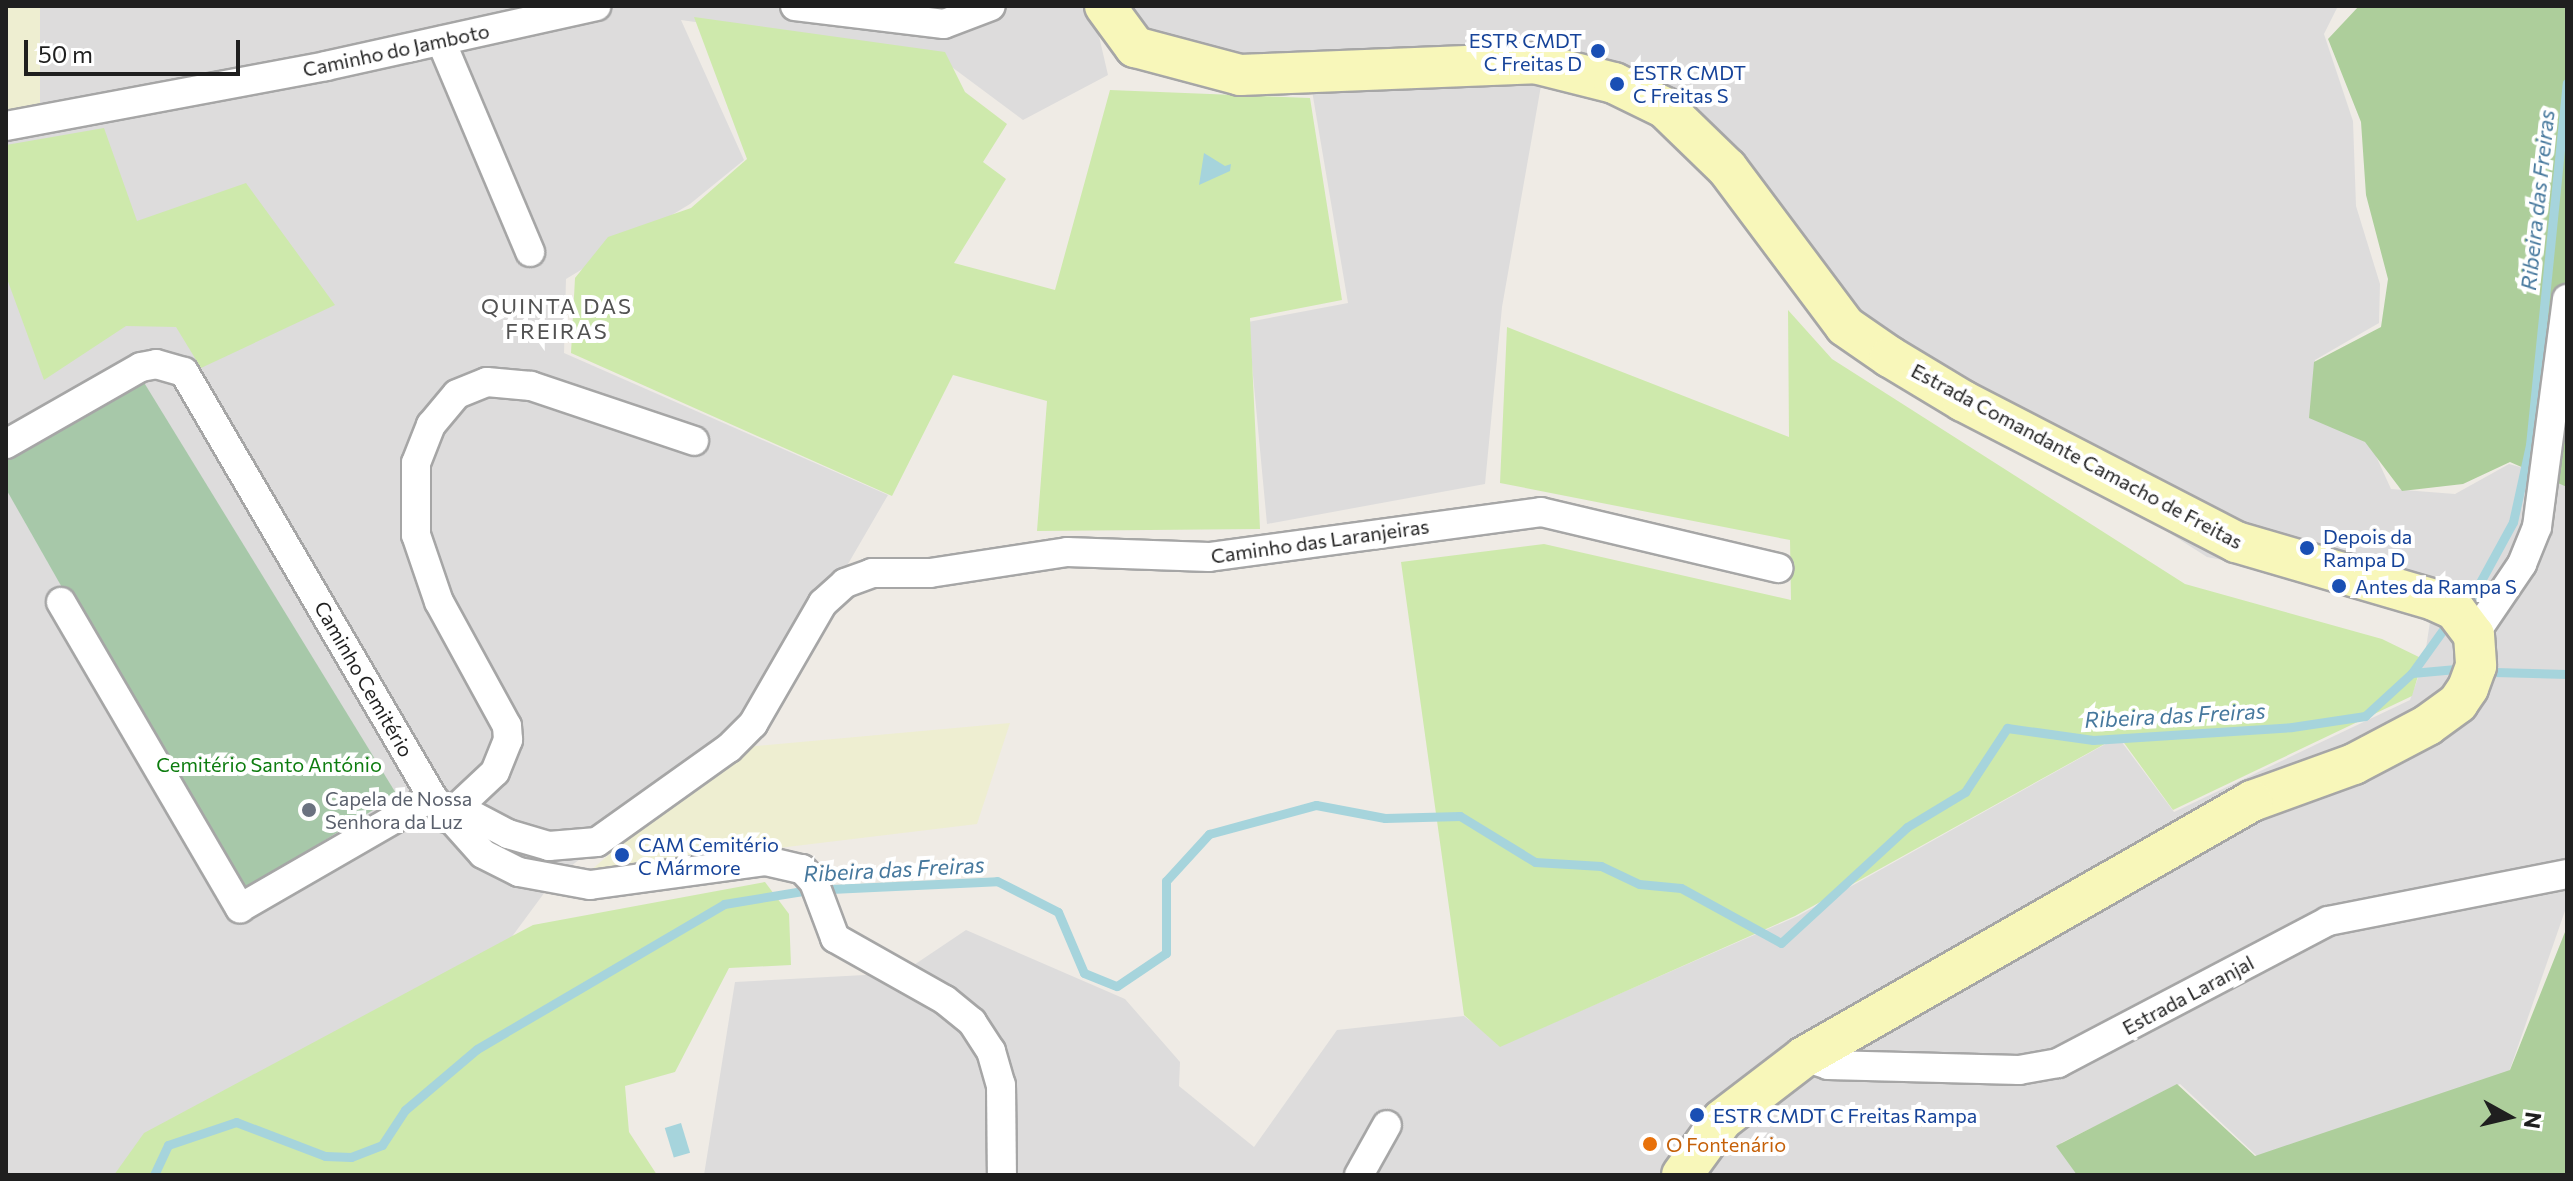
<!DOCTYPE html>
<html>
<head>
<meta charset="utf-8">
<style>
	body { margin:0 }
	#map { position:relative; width:2573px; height:1181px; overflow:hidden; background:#efebe5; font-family:Commissioner,sans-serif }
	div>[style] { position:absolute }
	.residential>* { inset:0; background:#dddcdc }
	.farmland>* { inset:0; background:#eeeed1; transform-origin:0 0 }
	.grass>* { inset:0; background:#cee9ac }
	.forest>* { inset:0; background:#adce9b }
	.cemetery>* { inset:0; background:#a7c8a9 }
	.water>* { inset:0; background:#a6d4dc; transform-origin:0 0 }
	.stream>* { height:9px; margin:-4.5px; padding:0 4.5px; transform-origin:4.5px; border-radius:4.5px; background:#a6d4dc }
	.roads { filter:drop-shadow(2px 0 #a6a6a6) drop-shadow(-2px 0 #a6a6a6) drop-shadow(0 2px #a6a6a6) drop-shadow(0 -2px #a6a6a6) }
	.minor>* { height:28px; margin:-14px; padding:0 14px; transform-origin:14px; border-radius:14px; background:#fff }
	.secondary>* { height:40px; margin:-20px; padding:0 20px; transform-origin:20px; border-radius:20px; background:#f8f7ba }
	.dots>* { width:22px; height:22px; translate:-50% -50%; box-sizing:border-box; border:4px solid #fff; border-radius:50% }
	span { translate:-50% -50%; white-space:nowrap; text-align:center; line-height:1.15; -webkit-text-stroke:8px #fff; paint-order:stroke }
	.transit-label { font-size:20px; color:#164399 }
	.right { translate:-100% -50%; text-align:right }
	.left { translate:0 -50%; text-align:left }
	.street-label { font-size:20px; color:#1f1f1f }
	.park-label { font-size:20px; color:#0d7c0f }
	.worship-label { font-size:20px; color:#5b616d }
	.food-label { font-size:20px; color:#c56008 }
	.water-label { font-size:22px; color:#46789d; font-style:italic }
	.neighbourhood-label { font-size:22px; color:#525252; letter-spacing:2px }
	.frame { position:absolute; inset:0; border:8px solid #1f1f1f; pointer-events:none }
	.north { position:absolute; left:2469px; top:1077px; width:80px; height:80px; -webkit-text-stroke:6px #fff; paint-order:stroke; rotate:98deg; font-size:22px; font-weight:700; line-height:32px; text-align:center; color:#1f1f1f }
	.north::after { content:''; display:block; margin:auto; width:28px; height:36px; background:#1f1f1f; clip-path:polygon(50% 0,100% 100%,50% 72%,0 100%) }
	.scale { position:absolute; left:24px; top:40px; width:216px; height:36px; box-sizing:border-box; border:4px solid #1f1f1f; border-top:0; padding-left:10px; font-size:24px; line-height:28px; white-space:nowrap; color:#1f1f1f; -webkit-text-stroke:6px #fff; paint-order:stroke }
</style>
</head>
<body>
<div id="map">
	<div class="residential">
		<i style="clip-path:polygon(6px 6px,1092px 6px,1108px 75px,1023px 120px,937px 56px,681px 20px,744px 160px,690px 204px,566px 279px,564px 353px,888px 495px,750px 733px,556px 877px,480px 980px,133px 1175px,6px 1175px)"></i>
		<i style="clip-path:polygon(1112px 6px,2338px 6px,2324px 34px,2353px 121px,2356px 206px,2380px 284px,2379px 323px,2315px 360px,2312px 412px,2371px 445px,2391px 489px,2455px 494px,2509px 464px,2567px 480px,2567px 905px,2508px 1075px,2259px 1158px,2180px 1084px,2061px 1143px,2078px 1175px,704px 1175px,735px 982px,902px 973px,966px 930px,1125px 999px,1180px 1062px,1179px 1086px,1254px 1147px,1337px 1030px,1464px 1016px,1502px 1045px,1798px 916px,2118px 737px,2174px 812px,2410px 700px,2424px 661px,2433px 602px,2207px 557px,1847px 327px,1674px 117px,1545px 63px,1502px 307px,1485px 484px,1267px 524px,1248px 322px,1348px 303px,1309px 73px,1142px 47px)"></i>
	</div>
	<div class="farmland">
		<i style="left:6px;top:6px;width:34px;height:112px"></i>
		<i style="clip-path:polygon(1010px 723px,977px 824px,590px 871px,684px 790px,746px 747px)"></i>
	</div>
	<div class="grass">
		<i style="clip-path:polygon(694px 17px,945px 52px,965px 92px,1007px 124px,983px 162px,1006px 179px,954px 263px,1055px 290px,1110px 90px,1310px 98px,1342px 300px,1250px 318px,1260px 529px,1037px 531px,1047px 401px,953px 375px,892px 496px,571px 353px,575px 278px,608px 237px,691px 208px,747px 159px)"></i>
		<i style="clip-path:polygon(104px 128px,137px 221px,246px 183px,335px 305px,201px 368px,176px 327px,126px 326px,44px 380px,6px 276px,6px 145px)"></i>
		<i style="clip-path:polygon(1788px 310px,1832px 359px,2185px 584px,2382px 639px,2423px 659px,2412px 696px,2173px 810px,2119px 736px,1795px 916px,1500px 1047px,1464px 1015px,1401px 562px,1544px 544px,1791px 600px,1790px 540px,1500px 483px,1507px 327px,1789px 437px)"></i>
		<i style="clip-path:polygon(765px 882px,789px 914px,791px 965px,729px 968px,675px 1072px,625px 1086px,629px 1132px,657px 1175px,114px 1175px,144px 1133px,533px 925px)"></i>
	</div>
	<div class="forest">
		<i style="clip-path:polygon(2359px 6px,2567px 6px,2567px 487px,2510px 462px,2463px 484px,2402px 491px,2365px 442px,2309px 418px,2314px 362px,2381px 327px,2388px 279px,2366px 195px,2361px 122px,2328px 39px)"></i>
		<i style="clip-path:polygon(2567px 927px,2567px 1175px,2077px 1175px,2056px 1146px,2177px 1084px,2255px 1156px,2510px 1070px)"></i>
	</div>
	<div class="cemetery">
		<i style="clip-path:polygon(140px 376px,397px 795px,237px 895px,6px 489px,6px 457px)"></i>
	</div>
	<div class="water">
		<i style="clip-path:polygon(1204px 153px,1225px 166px,1231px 164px,1230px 171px,1199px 185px)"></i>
		<i style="left:681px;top:1123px;width:31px;height:17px;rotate:73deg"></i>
	</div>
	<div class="stream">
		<i style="left:2472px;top:597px;width:85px;rotate:-61.3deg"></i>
		<i style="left:2513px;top:522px;width:79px;rotate:-77.6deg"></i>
		<i style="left:2530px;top:445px;width:364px;rotate:-84.2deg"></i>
		<i style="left:2494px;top:672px;width:73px;rotate:1.6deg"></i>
		<i style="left:2412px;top:673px;width:57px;rotate:-54.3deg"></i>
		<i style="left:154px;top:1175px;width:33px;rotate:-65deg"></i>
		<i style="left:168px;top:1145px;width:72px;rotate:-18.7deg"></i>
		<i style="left:236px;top:1122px;width:95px;rotate:20.9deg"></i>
		<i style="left:325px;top:1156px;width:26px;rotate:2deg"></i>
		<i style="left:351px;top:1157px;width:33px;rotate:-21deg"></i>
		<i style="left:382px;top:1145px;width:42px;rotate:-56.7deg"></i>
		<i style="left:405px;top:1110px;width:94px;rotate:-40.3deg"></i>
		<i style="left:477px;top:1049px;width:286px;rotate:-30.4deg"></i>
		<i style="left:724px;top:904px;width:86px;rotate:-9.4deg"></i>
		<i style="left:809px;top:890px;width:188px;rotate:-2.7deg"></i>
		<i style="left:997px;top:881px;width:68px;rotate:26.9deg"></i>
		<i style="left:1058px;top:912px;width:66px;rotate:66.9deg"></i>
		<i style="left:1084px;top:973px;width:35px;rotate:22deg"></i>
		<i style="left:1117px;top:986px;width:59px;rotate:-34deg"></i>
		<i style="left:1166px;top:953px;width:72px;rotate:-90deg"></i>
		<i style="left:1166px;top:881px;width:64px;rotate:-47.5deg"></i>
		<i style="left:1209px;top:834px;width:111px;rotate:-15.2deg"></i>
		<i style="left:1316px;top:805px;width:70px;rotate:10.7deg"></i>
		<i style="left:1385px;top:818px;width:75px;rotate:-1.5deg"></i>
		<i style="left:1460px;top:816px;width:88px;rotate:31.5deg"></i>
		<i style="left:1535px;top:862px;width:66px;rotate:3.5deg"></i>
		<i style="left:1601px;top:866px;width:42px;rotate:25.3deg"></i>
		<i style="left:1639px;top:884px;width:42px;rotate:5.4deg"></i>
		<i style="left:1681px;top:888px;width:114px;rotate:28.8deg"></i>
		<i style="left:1781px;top:943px;width:171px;rotate:-42.6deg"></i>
		<i style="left:1907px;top:827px;width:68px;rotate:-31.1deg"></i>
		<i style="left:1965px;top:792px;width:77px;rotate:-56.7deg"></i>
		<i style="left:2007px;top:728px;width:87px;rotate:7.9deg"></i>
		<i style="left:2093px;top:740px;width:199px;rotate:-3.7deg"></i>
		<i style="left:2292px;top:727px;width:74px;rotate:-8.6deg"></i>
		<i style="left:2365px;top:716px;width:64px;rotate:-42.5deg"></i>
		<i style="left:2412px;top:673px;width:44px;rotate:-5.2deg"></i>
	</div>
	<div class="roads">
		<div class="minor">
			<i style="left:795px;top:6px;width:150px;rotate:6.9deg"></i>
			<i style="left:944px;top:24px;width:50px;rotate:-21deg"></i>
			<i style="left:441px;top:41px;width:229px;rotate:67.1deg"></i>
			<i style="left:6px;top:126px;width:326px;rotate:-10.6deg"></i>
			<i style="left:326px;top:66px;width:277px;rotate:-12.5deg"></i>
			<i style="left:6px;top:444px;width:155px;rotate:-29.7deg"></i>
			<i style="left:141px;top:367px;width:15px;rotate:-11deg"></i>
			<i style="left:156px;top:364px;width:29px;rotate:16deg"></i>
			<i style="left:184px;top:372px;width:492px;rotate:59.7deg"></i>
			<i style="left:432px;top:797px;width:76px;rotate:48.2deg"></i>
			<i style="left:483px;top:854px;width:40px;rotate:26.6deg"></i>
			<i style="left:519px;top:872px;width:72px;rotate:10.4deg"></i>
			<i style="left:590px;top:885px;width:178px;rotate:-7.8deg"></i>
			<i style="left:766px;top:861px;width:37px;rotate:13deg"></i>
			<i style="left:802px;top:869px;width:18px;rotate:47deg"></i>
			<i style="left:814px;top:882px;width:60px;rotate:69.4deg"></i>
			<i style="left:835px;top:938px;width:126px;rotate:29.4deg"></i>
			<i style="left:945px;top:1000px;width:35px;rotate:39deg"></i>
			<i style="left:972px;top:1022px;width:35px;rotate:57deg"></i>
			<i style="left:991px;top:1051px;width:35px;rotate:74deg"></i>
			<i style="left:1001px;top:1085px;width:90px;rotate:89.4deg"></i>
			<i style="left:61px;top:602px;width:355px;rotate:59.7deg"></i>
			<i style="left:240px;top:908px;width:222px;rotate:-30deg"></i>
			<i style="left:2474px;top:635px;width:86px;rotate:-55.9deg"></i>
			<i style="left:2522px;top:564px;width:40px;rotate:-68deg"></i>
			<i style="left:2537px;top:527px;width:230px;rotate:-82.5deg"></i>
			<i style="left:457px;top:807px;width:58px;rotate:27.9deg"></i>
			<i style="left:508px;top:834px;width:43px;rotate:16.3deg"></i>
			<i style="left:549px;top:846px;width:48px;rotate:-4.8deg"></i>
			<i style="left:597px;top:842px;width:162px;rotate:-35.5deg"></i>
			<i style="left:729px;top:748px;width:34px;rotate:-45deg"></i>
			<i style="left:753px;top:724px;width:140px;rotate:-60deg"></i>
			<i style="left:823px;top:603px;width:30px;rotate:-42deg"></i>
			<i style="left:845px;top:583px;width:29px;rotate:-20deg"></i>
			<i style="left:872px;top:573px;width:58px"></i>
			<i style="left:930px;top:573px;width:139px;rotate:-8.7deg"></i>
			<i style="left:1067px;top:552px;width:142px;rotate:2deg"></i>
			<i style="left:1209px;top:557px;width:335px;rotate:-7.7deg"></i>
			<i style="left:1541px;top:512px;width:244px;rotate:13.3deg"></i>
			<i style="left:446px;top:818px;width:67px;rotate:-43.2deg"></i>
			<i style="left:495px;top:772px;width:35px;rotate:-68deg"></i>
			<i style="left:508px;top:740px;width:14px;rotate:-94deg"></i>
			<i style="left:507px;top:726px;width:141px;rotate:-118.7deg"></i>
			<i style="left:439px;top:602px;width:71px;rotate:-108.9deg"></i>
			<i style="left:416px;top:535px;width:72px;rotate:-90deg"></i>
			<i style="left:416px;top:463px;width:41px;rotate:-68.5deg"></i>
			<i style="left:431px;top:425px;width:40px;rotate:-50deg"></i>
			<i style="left:457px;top:394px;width:32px;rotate:-22deg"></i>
			<i style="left:487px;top:382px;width:44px;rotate:5.2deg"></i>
			<i style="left:531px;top:386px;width:172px;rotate:18.6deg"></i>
			<i style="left:1804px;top:1057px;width:25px;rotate:18deg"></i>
			<i style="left:1828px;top:1065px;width:191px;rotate:1.5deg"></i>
			<i style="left:2019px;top:1070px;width:40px;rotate:-10deg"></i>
			<i style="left:2058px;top:1063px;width:305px;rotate:-27.7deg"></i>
			<i style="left:2328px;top:921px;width:244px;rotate:-11.1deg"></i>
			<i style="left:1359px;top:1175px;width:57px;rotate:-60.8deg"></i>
		</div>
		<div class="secondary">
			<i style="left:1105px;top:6px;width:51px;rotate:53.8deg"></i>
			<i style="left:1135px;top:47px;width:109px;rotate:14.9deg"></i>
			<i style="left:1240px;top:75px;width:295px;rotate:-2.3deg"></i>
			<i style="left:1535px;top:63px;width:81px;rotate:14.2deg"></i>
			<i style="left:1614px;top:83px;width:57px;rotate:26.1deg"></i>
			<i style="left:1665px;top:108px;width:86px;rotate:44.1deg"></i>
			<i style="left:1727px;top:168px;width:197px;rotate:53.2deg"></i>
			<i style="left:1845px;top:326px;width:55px;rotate:34.6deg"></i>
			<i style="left:1890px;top:357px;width:85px;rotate:31.1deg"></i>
			<i style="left:1963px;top:401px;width:307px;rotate:27.3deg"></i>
			<i style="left:2236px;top:542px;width:206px;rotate:16.3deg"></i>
			<i style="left:2434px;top:600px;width:23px;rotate:25deg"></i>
			<i style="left:2455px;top:610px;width:31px;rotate:53deg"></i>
			<i style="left:2474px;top:635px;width:31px;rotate:86deg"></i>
			<i style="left:2476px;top:666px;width:23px;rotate:110deg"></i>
			<i style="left:2468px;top:688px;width:18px;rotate:124deg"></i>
			<i style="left:2458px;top:703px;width:37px;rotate:144deg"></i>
			<i style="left:2428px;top:725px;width:84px;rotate:152.2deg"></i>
			<i style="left:2354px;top:764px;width:109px;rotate:160.1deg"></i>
			<i style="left:2252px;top:801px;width:516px;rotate:150.26deg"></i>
			<i style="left:1804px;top:1057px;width:103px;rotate:142.5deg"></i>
			<i style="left:1722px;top:1120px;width:68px;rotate:126deg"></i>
		</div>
	</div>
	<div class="dots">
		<i style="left:1598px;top:51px;background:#1a4fb4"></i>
		<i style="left:1617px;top:84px;background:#1a4fb4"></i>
		<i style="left:2307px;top:548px;background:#1a4fb4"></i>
		<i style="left:2339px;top:586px;background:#1a4fb4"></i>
		<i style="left:309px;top:810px;background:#6b7280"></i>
		<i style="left:622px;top:855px;background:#1a4fb4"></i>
		<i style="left:1697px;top:1115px;background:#1a4fb4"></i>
		<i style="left:1650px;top:1144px;background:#e8710a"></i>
	</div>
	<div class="transit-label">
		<span class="right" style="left:1582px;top:52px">ESTR CMDT<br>C Freitas D</span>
		<span class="left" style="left:1633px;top:84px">ESTR CMDT<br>C Freitas S</span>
		<span class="left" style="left:2323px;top:548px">Depois da<br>Rampa D</span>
		<span class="left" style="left:2355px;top:586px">Antes da Rampa S</span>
		<span class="left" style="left:638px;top:856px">CAM Cemitério<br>C Mármore</span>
		<span class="left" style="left:1713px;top:1115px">ESTR CMDT C Freitas Rampa</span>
	</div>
	<div class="street-label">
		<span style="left:396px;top:50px;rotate:-12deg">Caminho do Jamboto</span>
		<span style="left:2077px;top:456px;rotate:28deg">Estrada Comandante Camacho de Freitas</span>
		<span style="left:1320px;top:541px;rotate:-8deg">Caminho das Laranjeiras</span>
		<span style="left:364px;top:679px;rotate:60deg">Caminho Cemitério</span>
		<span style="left:2188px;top:995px;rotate:-28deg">Estrada Laranjal</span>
	</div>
	<div class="park-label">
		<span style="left:269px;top:764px">Cemitério Santo António</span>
	</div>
	<div class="worship-label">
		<span class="left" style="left:325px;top:810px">Capela de Nossa<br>Senhora da Luz</span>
	</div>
	<div class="food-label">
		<span class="left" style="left:1666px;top:1144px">O Fontenário</span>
	</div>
	<div class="water-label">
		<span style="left:2537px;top:200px;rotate:-84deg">Ribeira das Freiras</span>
		<span style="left:2175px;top:715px;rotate:-3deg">Ribeira das Freiras</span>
		<span style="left:894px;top:869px;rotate:-3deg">Ribeira das Freiras</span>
	</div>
	<div class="neighbourhood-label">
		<span style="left:557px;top:318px">QUINTA DAS<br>FREIRAS</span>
	</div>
	<div class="frame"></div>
	<div class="north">N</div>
	<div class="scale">50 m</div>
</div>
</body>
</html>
